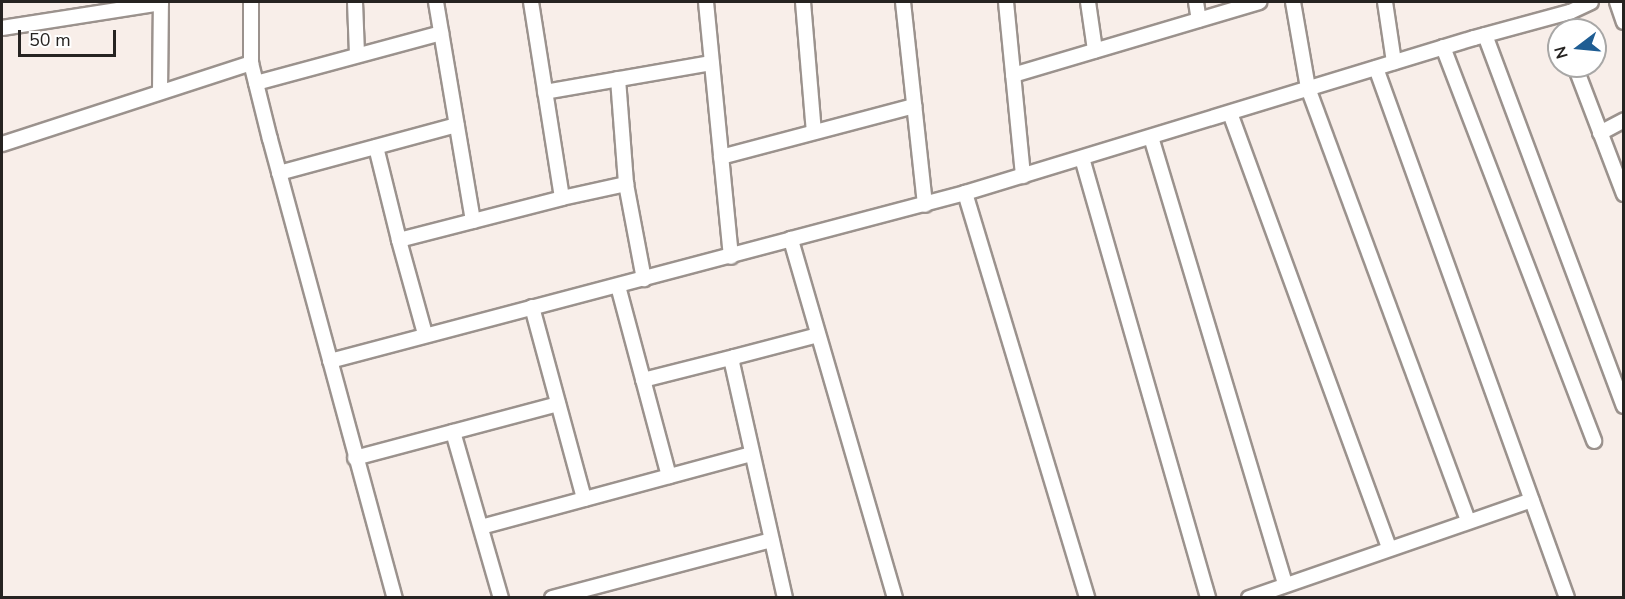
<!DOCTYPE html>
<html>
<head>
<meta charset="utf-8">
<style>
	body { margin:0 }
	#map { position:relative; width:1625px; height:599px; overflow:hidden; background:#f8eee9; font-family:"Nunito Sans",sans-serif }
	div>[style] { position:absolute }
	.roads { filter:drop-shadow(2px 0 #9b928d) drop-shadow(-2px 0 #9b928d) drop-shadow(0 2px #9b928d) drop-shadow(0 -2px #9b928d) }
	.minor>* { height:14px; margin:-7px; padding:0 7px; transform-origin:7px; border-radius:7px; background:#fff }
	span { translate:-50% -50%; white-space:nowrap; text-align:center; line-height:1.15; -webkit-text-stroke:4.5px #fff; paint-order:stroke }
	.frame { position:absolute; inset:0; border:3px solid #262321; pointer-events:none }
	.north { position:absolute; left:1547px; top:18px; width:60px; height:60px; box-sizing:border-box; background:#fff; border:2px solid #a8a7a6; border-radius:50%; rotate:254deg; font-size:16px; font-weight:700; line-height:24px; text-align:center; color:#262321 }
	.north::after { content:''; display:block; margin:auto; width:21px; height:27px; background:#1f5d93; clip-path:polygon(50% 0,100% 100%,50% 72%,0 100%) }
	.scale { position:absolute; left:18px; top:30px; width:98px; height:27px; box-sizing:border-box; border:3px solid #262321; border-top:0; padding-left:8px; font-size:18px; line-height:21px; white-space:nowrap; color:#262321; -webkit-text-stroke:4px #fff; paint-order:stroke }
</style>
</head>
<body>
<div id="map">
	<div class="roads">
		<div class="minor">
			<i style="left:251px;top:2px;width:61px;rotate:90deg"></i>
			<i style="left:251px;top:63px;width:78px;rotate:76deg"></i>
			<i style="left:270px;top:139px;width:476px;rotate:74.8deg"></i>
			<i style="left:355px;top:2px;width:53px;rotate:87.8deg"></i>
			<i style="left:436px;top:2px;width:222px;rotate:80.4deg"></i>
			<i style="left:531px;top:2px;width:198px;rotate:81deg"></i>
			<i style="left:706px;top:2px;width:256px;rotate:84.4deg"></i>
			<i style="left:803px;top:2px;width:130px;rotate:85.2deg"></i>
			<i style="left:903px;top:2px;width:204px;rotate:83.8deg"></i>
			<i style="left:1006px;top:2px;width:175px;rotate:84.4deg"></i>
			<i style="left:1088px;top:2px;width:49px;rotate:81.7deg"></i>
			<i style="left:1196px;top:2px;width:18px;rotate:81deg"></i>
			<i style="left:1293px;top:2px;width:87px;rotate:80.1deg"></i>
			<i style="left:1308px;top:88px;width:462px;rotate:69.7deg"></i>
			<i style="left:1385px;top:2px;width:61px;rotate:81.5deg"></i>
			<i style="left:1617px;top:2px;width:21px;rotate:71deg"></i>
			<i style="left:2px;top:28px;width:161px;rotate:-8.9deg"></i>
			<i style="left:1485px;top:35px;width:396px;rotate:69.5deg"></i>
			<i style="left:1443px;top:47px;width:422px;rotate:69deg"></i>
			<i style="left:1575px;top:66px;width:137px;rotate:69.1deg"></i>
			<i style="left:1376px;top:68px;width:563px;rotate:70.18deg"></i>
			<i style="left:1013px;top:75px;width:257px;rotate:-16.5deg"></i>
			<i style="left:618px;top:79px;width:105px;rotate:85.6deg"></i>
			<i style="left:256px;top:83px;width:192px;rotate:-15.1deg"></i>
			<i style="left:160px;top:92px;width:90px;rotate:-89.4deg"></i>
			<i style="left:545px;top:92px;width:169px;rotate:-9.9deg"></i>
			<i style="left:1230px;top:113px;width:462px;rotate:69.9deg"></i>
			<i style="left:1600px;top:133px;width:27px;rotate:-28deg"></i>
			<i style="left:1151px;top:137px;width:467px;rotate:73.3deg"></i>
			<i style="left:2px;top:144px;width:262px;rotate:-18deg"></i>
			<i style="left:376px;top:147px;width:96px;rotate:76.1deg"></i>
			<i style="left:721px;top:157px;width:200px;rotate:-14.8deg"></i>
			<i style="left:1082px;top:158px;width:458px;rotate:74deg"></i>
			<i style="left:279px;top:173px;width:184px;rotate:-15.1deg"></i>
			<i style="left:965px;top:193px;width:532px;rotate:-16.94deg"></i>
			<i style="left:1474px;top:38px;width:99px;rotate:-15.2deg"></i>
			<i style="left:1570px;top:12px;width:23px;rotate:-25deg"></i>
			<i style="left:618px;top:286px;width:197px;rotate:75deg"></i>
			<i style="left:532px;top:307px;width:199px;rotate:74.8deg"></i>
			<i style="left:425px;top:334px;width:98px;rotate:-105.5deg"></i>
			<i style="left:399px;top:240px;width:168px;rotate:-14.4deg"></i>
			<i style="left:562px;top:198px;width:66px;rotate:-12.3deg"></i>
			<i style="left:626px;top:184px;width:97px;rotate:79.3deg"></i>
			<i style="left:330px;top:361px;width:477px;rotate:-14.8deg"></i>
			<i style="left:643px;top:380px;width:94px;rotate:-14.2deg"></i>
			<i style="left:453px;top:432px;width:173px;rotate:73.9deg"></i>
			<i style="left:355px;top:458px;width:210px;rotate:-14.9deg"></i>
			<i style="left:481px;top:527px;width:280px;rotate:-15.1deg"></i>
			<i style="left:552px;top:598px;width:227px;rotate:-14.8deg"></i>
			<i style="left:785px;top:598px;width:241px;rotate:-102.7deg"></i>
			<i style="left:732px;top:363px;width:6px;rotate:-72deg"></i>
			<i style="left:734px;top:357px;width:87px;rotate:-14.7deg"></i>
			<i style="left:895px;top:598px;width:374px;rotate:-106.2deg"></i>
			<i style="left:791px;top:239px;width:180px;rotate:-14.8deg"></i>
			<i style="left:965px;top:193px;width:423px;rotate:73.2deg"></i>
			<i style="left:1249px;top:598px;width:299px;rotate:-19.1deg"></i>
		</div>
	</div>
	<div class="frame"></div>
	<div class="north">N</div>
	<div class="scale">50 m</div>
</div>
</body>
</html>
